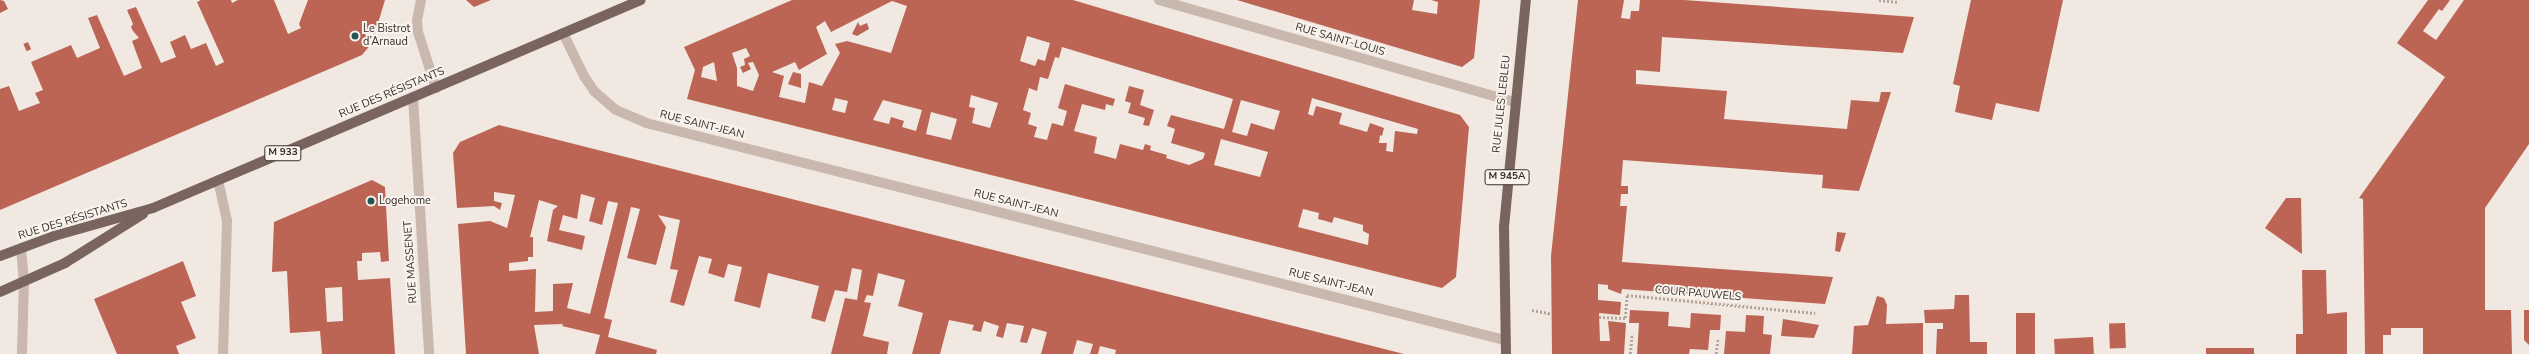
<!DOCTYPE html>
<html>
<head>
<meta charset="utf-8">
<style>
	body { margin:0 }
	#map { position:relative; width:2529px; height:354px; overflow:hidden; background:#f1e8e1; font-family:"Nunito Sans",sans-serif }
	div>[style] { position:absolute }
	.building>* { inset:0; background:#bc6554; transform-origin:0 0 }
	.path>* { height:2.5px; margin-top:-1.25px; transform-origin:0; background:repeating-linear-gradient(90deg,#b5a297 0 2px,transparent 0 4px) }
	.minor>* { height:10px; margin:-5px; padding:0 5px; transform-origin:5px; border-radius:5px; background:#c9b8ad }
	.major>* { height:10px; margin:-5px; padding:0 5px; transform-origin:5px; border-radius:5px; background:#79645e }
	.dots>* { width:11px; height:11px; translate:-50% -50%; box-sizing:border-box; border:2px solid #f9f3ed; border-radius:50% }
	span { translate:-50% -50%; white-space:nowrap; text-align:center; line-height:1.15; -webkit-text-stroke:4px #f9f3ed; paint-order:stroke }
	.shield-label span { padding:1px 3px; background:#f9f3ed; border:1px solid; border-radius:3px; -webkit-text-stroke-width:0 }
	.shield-label { font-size:10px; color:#382e2b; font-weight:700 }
	.poi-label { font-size:11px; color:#382e2b }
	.left { translate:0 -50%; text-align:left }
	.street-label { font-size:11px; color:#382e2b }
</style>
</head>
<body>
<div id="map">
	<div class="building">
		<i style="clip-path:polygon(0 0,4px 1px,8px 9px,0 13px)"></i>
		<i style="clip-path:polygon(201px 0,231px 0,232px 3px,238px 0,274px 0,288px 34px,301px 28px,299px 24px,308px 0,385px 0,372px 43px,362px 55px,0 210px,0 89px,9px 86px,19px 111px,40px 103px,35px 93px,43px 90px,31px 62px,71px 45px,77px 58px,100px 48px,88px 18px,97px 15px,124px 76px,142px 68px,132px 41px,139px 38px,133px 31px,131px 27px,133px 24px,127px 10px,136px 7px,161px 63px,176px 57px,170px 42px,185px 35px,191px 49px,206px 43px,216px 66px,224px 62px,197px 2px)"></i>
		<i style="clip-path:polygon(466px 0,491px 0,474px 7px)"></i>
		<i style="clip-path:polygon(evenodd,792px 0,1073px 0,1460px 115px,1469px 127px,1456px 277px,1442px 288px,687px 99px,695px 70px,684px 47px,792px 0,892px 1px,907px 6px,891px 53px,847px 41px,835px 44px,840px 53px,822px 86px,809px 82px,805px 103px,779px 97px,784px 76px,772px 72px,795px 62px,799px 70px,827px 54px,816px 27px,825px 21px,831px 32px,892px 1px,792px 0,1027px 36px,1050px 43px,1045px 61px,1038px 59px,1035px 66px,1020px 61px,1027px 36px,792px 0,1062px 47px,1233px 99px,1224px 129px,1171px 115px,1167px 126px,1175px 129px,1171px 143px,1205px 153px,1203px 159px,1189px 165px,1166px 158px,1167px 155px,1150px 150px,1151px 146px,1145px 144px,1143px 150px,1120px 144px,1116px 159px,1094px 153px,1097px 137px,1074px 131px,1082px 104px,1105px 110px,1106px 104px,1113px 106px,1115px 99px,1065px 84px,1058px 108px,1067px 111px,1063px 126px,1052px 123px,1047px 140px,1034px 137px,1037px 127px,1028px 124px,1031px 113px,1023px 110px,1029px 88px,1037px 91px,1040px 77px,1048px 79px,1055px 57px,1059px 58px,1062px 47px,792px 0,746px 48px,750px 56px,744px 59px,745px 65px,740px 67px,743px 73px,751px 69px,748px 63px,753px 62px,759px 75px,753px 91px,737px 86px,737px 68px,732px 53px,746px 48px,792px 0,714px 62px,717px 81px,701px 77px,703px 67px,714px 62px,792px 0,971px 95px,998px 103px,990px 128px,972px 123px,975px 108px,969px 107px,971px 95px,792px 0,835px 98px,848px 101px,845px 113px,832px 110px,835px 98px,792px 0,1312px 98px,1418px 129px,1417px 134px,1395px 131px,1393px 152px,1386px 151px,1387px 143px,1379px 143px,1380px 135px,1382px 136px,1384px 128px,1370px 123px,1367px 132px,1339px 124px,1342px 113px,1316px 106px,1313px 116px,1308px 114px,1312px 98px,792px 0,883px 100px,922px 110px,916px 131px,902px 127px,904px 121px,891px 117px,889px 124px,873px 120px,883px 100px,792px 0,1241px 100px,1280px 111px,1274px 130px,1251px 123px,1247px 136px,1232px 132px,1241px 100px,792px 0,931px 112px,957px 119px,951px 140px,926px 134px,931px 112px,792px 0,1221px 139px,1268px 152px,1260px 177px,1214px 165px,1221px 139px,792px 0,1303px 209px,1319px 213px,1318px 219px,1326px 221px,1332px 223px,1334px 217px,1363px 225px,1363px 231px,1369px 234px,1368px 245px,1298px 227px,1303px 209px)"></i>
		<i style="clip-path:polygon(1237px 0,1414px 0,1412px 10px,1437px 14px,1438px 2px,1431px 0,1480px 0,1474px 58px,1462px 67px)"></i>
		<i style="clip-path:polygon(1578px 0,1624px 0,1621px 18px,1630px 19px,1631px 11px,1639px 11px,1640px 0,1684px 0,1914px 17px,1903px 53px,1662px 37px,1660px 72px,1636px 70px,1636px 84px,1727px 91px,1724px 119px,1847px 129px,1851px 100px,1879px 102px,1881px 92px,1891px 92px,1859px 191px,1822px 188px,1823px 175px,1623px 160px,1621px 186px,1628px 186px,1628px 194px,1621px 194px,1620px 206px,1627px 206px,1622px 262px,1833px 277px,1825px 304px,1622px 289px,1621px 294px,1608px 289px,1608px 285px,1598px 284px,1598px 300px,1621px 302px,1620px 315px,1599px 313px,1600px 341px,1610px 341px,1608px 321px,1626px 323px,1624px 354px,1552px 354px,1551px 256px)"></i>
		<i style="clip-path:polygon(1971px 0,2063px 0,2039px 112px,1996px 103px,1992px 120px,1955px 112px,1960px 86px,1953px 84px)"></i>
		<i style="clip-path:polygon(2428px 0,2450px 0,2442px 11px,2439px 9px,2423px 31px,2436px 40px,2464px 0,2529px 0,2529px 144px,2485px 208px,2485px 310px,2511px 310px,2512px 354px,2423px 354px,2423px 328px,2391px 328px,2391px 335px,2383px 335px,2383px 354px,2365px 354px,2363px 199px,2359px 198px,2445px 77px,2397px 43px)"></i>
		<i style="clip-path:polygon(858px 22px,860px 26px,867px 23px,869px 29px,857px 36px,852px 34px)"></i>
		<i style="left:28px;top:42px;width:8px;height:5px;rotate:67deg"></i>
		<i style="clip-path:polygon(793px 72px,801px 74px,801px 88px,788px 84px)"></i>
		<i style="clip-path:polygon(1129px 86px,1144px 90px,1140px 105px,1154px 110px,1149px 126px,1143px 125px,1145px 118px,1128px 113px,1131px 103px,1125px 101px)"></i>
		<i style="clip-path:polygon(evenodd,499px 125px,1132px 285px,1404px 354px,1115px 354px,1116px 350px,1100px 346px,1098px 354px,1090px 354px,1093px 344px,1077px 340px,1073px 354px,1041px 354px,1047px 332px,1032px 328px,1027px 343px,1020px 342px,1024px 326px,1007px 323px,1003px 338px,996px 336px,999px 326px,984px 321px,981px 332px,972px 330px,974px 325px,949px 320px,940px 354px,912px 354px,923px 313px,898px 306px,905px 280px,878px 273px,873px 296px,867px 295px,864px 302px,871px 303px,863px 336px,889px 342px,887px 354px,831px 354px,845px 298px,857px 300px,862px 270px,852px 268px,847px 292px,835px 290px,825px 322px,811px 318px,819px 286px,768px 273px,760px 308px,734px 301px,742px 267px,728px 264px,724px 278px,708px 273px,712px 259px,699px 256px,684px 306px,670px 302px,678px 270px,670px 269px,680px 220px,658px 215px,666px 227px,656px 265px,627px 258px,640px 209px,631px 207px,604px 318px,612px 320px,608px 337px,657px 350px,656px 354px,595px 354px,600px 335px,562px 326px,563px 324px,534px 325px,539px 354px,466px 354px,458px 224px,490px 221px,507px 228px,515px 195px,494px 192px,494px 201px,502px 203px,500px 210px,494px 206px,457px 208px,453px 153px,460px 142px,499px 125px,581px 194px,595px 198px,589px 221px,602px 225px,608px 201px,618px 203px,590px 314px,567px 308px,573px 283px,553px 284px,553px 311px,535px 312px,536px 269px,509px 271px,509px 263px,528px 261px,528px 257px,533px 257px,533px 237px,530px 237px,539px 200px,558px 206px,553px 210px,547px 241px,582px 250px,585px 236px,559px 230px,563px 215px,577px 219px,581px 194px)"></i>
		<i style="clip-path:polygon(evenodd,372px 180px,385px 187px,389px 261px,381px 262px,380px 252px,362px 253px,362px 261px,357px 261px,358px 280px,390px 278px,395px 354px,322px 354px,320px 331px,290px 333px,287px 271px,272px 272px,274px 222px,372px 180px,342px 287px,343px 321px,327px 322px,325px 288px,342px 287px)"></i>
		<i style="clip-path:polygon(2286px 198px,2301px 198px,2302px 254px,2265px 228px)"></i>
		<i style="clip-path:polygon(1837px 232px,1846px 233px,1840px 252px,1835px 251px)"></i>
		<i style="clip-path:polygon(183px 261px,196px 296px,181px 302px,196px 338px,176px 346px,179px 354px,117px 354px,94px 299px)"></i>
		<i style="clip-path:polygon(2302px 270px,2326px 270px,2327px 314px,2347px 312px,2347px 354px,2296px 354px,2296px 334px,2303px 334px)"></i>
		<i style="clip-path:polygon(1955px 295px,1969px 295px,1970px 342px,1987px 342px,1987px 354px,1936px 354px,1937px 329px,1943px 329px,1943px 323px,1925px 323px,1924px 310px,1954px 309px)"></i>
		<i style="clip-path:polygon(1877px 296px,1884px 298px,1887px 305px,1886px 324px,1923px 323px,1923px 354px,1852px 354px,1854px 326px,1868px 325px)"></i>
		<i style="clip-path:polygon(1630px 310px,1669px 312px,1668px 326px,1690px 328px,1691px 313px,1721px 315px,1720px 330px,1710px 330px,1708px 350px,1690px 349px,1689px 354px,1637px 354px,1639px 323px,1629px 323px)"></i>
		<i style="clip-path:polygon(2524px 310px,2529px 310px,2529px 345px,2524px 340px)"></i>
		<i style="left:2016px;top:313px;width:19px;height:41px"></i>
		<i style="clip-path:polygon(1746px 315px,1764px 316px,1763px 334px,1772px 335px,1770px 354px,1724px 354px,1726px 331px,1745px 332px)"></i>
		<i style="clip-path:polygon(1783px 319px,1819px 325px,1814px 338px,1781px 336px)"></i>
		<i style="left:2125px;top:323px;width:25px;height:16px;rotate:88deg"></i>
		<i style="left:2093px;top:337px;width:17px;height:39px;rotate:87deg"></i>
		<i style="left:2206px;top:348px;width:48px;height:6px"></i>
	</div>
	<div class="path">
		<i style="left:1879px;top:0;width:20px;rotate:6deg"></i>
		<i style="left:1532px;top:310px;width:20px;rotate:11deg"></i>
		<i style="left:1599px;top:317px;width:26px;rotate:2deg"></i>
		<i style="left:1625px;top:318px;width:23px;rotate:-85deg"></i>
		<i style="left:1627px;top:295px;width:189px;rotate:5.5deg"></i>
		<i style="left:1630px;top:354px;width:20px;rotate:-84deg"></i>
		<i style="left:1716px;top:354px;width:16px;rotate:-83deg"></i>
	</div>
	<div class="minor">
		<i style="left:421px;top:0;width:20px;rotate:101deg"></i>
		<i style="left:417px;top:20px;width:12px;rotate:85deg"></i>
		<i style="left:418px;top:32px;width:59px;rotate:72.2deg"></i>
		<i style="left:1159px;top:0;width:369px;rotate:16deg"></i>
		<i style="left:563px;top:33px;width:48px;rotate:64deg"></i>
		<i style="left:584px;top:76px;width:18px;rotate:56deg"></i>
		<i style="left:594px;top:91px;width:29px;rotate:41deg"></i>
		<i style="left:616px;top:110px;width:33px;rotate:23deg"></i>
		<i style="left:646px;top:123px;width:886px;rotate:14.18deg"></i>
		<i style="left:413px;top:97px;width:257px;rotate:86.4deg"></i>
		<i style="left:218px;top:180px;width:42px;rotate:77.6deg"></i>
		<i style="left:227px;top:221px;width:133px;rotate:91.7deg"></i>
		<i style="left:21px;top:248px;width:33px;rotate:85deg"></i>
		<i style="left:24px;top:281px;width:73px;rotate:91.6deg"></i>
	</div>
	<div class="major">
		<i style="left:0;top:256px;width:58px;rotate:-20.3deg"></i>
		<i style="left:54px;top:236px;width:103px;rotate:-15.8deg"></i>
		<i style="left:153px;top:208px;width:530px;rotate:-23.09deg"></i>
		<i style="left:0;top:292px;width:71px;rotate:-24deg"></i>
		<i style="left:65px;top:263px;width:92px;rotate:-32.1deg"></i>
		<i style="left:1506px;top:354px;width:127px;rotate:-90.9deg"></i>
		<i style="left:1504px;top:227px;width:228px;rotate:-84.5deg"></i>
	</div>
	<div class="dots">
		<i style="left:355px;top:36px;background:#245656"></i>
		<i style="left:371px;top:201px;background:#245656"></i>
	</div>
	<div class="shield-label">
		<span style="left:283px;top:153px">M 933</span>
		<span style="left:1507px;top:177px">M 945A</span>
	</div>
	<div class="poi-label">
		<span class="left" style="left:363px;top:36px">Le Bistrot<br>d’Arnaud</span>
		<span class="left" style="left:379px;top:201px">Logehome</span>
	</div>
	<div class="street-label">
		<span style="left:1340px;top:40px;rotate:16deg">RUE SAINT-LOUIS</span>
		<span style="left:392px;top:93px;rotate:-23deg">RUE DES RÉSISTANTS</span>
		<span style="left:1502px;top:104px;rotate:-84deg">RUE JULES LEBLEU</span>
		<span style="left:702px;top:125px;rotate:14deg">RUE SAINT-JEAN</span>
		<span style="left:1016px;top:204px;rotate:14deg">RUE SAINT-JEAN</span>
		<span style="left:73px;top:220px;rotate:-17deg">RUE DES RÉSISTANTS</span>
		<span style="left:411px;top:262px;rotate:-94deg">RUE MASSENET</span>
		<span style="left:1331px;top:283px;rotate:14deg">RUE SAINT-JEAN</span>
		<span style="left:1698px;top:294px;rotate:5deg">COUR PAUWELS</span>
	</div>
</div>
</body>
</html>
